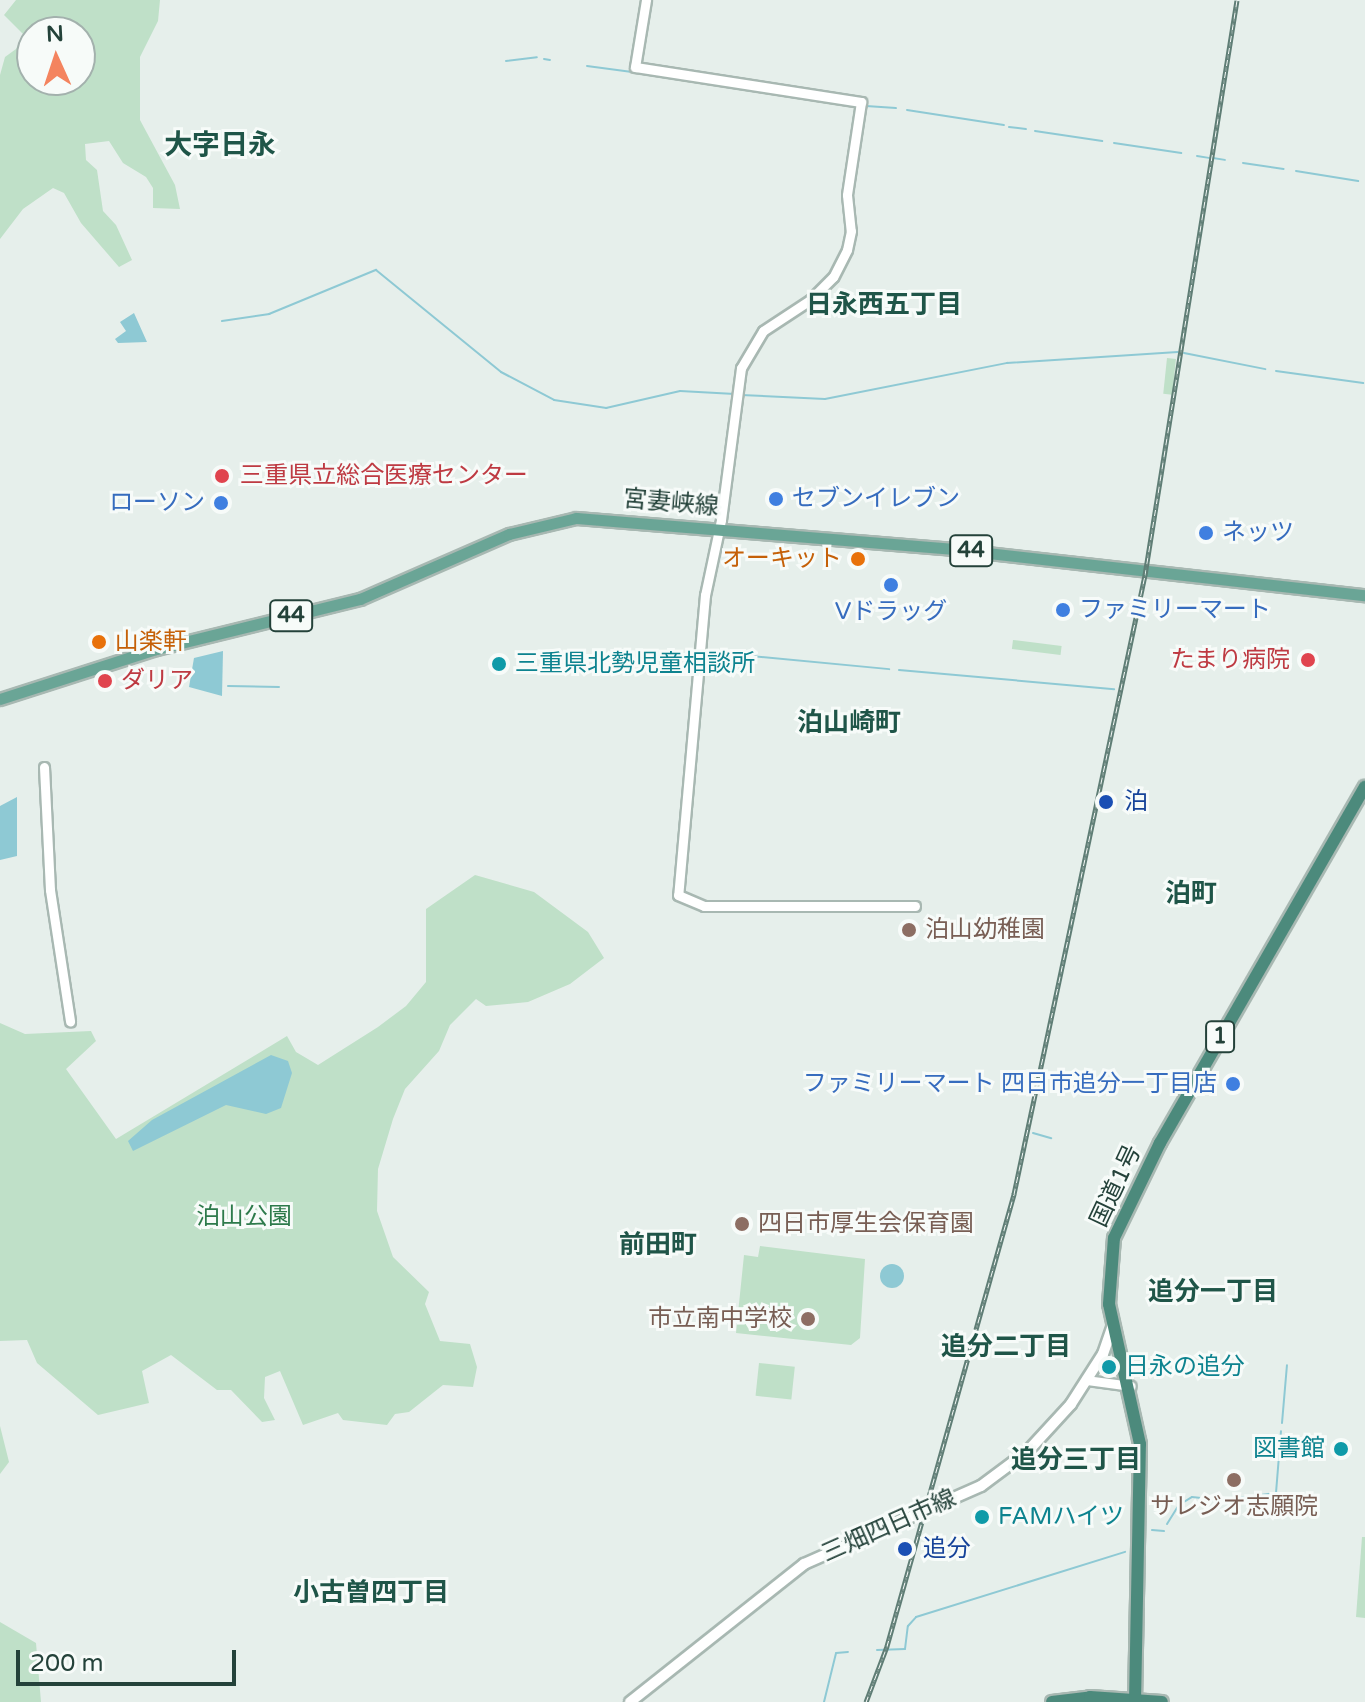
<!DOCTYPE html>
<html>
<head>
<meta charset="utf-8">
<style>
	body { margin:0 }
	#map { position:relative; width:1365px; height:1702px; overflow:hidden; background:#e6efeb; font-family:"Varela Round","Noto Sans JP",sans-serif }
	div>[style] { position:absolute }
	.green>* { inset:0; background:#bfe0c8; transform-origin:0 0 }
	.water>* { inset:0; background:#8ec9d4 }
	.round { border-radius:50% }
	.stream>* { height:2px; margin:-1px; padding:0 1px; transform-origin:1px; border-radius:1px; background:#8ec9d4 }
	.roads { filter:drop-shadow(2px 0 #a8b8b2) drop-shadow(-2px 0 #a8b8b2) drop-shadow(0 2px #a8b8b2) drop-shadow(0 -2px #a8b8b2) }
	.tertiary>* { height:9px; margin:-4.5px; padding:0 4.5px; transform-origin:4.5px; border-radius:4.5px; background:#fff }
	.secondary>* { height:10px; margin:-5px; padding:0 5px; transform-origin:5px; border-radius:5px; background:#fff }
	.primary>* { height:11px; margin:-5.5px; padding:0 5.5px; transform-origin:5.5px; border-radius:5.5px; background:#6aa596 }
	.trunk>* { height:12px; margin:-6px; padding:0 6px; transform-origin:6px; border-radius:6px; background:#4c8a7c }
	.rail>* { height:5px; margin-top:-2.5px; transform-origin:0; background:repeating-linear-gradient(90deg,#f7fbf9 0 6px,#5f7d75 0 12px); box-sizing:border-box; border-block:2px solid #5f7d75 }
	.dots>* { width:22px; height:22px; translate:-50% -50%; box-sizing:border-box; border:4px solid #f7fbf9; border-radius:50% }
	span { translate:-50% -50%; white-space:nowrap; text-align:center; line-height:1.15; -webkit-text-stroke:6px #f7fbf9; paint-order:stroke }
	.shield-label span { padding:2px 6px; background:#f7fbf9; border:2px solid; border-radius:6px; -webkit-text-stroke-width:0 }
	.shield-label { font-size:22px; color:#24423a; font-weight:700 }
	.health-label { font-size:24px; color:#be3a42 }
	.left { translate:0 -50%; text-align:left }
	.right { translate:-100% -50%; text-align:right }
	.shop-label { font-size:24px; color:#366cbe }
	.street-label { font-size:24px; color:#24423a }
	.food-label { font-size:24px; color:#c56008 }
	.culture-label { font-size:24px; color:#0d838f }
	.transit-label { font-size:24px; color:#164399 }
	.education-label { font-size:24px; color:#785e54 }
	.park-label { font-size:24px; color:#2d7a4b }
	.neighbourhood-label { font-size:26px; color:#1f5548; font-weight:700 }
	.quarter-label { font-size:28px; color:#1f5548; font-weight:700 }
	.north { position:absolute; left:16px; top:16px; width:80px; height:80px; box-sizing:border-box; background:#f7fbf9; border:2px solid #a3b1ad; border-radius:50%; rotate:357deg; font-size:22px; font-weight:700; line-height:32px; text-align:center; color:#24423a }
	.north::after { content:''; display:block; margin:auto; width:28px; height:36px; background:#f4845f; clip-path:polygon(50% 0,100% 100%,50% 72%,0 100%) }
	.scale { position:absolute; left:16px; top:1650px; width:220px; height:36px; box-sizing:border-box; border:4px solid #24423a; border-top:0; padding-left:10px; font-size:24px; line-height:28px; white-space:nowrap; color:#24423a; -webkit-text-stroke:6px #f7fbf9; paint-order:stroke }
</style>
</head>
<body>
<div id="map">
	<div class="green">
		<i style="clip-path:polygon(evenodd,16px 0,160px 0,158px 21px,140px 57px,140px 120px,175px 185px,180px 209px,153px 208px,153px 188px,146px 177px,123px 163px,109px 141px,85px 144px,86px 160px,97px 170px,103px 211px,116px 225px,132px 260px,119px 267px,81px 223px,64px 193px,53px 188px,23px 209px,0 239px,0 75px,5px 57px,16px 49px,23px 34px,4px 15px,16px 0,32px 32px,80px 32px,80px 80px,32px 80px,32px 32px)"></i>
		<i style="left:1167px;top:358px;width:9px;height:36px;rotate:6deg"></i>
		<i style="left:1013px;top:640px;width:49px;height:9px;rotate:7deg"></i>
		<i style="clip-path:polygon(475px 875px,534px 892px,588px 932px,604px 958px,570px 984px,528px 1002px,486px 1006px,476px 999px,450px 1025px,439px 1051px,405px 1089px,393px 1119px,378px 1169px,377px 1211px,393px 1257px,429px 1292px,425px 1304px,440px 1341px,470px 1344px,477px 1367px,473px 1387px,443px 1385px,409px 1412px,395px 1414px,387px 1425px,343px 1420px,338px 1413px,303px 1425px,280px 1371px,265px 1377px,264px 1398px,275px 1420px,262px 1422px,231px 1390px,217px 1390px,171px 1355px,142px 1371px,149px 1403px,98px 1415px,37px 1363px,27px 1340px,0 1341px,0 1023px,25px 1034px,91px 1031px,96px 1041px,66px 1069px,116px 1139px,287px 1036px,296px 1052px,318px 1065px,378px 1027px,406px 1006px,426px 982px,426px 909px)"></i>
		<i style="clip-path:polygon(760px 1246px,865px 1259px,860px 1338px,851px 1345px,736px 1333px,744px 1255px,758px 1257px)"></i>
		<i style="left:759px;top:1363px;width:36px;height:33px;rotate:6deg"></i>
		<i style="clip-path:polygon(0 1426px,9px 1462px,0 1474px)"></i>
		<i style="clip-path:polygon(1362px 1537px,1365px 1537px,1365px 1618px,1356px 1617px)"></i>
		<i style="clip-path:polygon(0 1622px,36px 1643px,41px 1702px,0 1702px)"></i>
	</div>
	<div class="water">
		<i style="clip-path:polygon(134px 313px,147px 342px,118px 343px,115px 339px,126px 331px,120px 322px)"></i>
		<i style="clip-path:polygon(223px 651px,222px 696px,189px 687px,194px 658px)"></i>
		<i style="clip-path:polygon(17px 797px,17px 856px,0 860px,0 806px)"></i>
		<i style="clip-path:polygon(271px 1055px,288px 1061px,292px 1073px,281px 1108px,266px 1114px,226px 1105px,133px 1151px,128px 1141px,152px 1120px)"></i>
		<i class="round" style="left:880px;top:1264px;width:24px;height:24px"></i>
	</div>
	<div class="stream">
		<i style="left:544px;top:59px;width:6px;rotate:9deg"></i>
		<i style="left:506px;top:61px;width:31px;rotate:-7deg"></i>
		<i style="left:587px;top:66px;width:106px;rotate:7.6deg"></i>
		<i style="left:866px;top:106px;width:30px;rotate:4deg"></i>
		<i style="left:907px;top:110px;width:98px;rotate:8.8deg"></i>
		<i style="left:1009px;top:127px;width:17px;rotate:7deg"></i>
		<i style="left:1035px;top:131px;width:68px;rotate:8.5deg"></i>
		<i style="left:1114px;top:143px;width:68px;rotate:8.5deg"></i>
		<i style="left:1197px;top:156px;width:12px;rotate:9deg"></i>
		<i style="left:1213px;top:158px;width:12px;rotate:9deg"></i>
		<i style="left:1243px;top:163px;width:41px;rotate:8.3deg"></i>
		<i style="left:1296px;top:171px;width:63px;rotate:9.2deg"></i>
		<i style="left:222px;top:321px;width:48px;rotate:-8.5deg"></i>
		<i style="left:269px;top:314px;width:116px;rotate:-22.4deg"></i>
		<i style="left:376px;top:270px;width:161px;rotate:39.2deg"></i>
		<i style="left:501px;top:372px;width:60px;rotate:27.8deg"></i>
		<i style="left:554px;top:400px;width:53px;rotate:8.7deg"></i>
		<i style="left:606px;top:408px;width:76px;rotate:-12.9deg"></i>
		<i style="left:680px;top:391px;width:55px;rotate:3.1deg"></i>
		<i style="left:1184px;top:353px;width:83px;rotate:11.2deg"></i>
		<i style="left:1276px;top:371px;width:88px;rotate:7.9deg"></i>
		<i style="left:741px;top:395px;width:84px;rotate:2.7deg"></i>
		<i style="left:825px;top:399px;width:186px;rotate:-11.2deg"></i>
		<i style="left:1007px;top:363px;width:171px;rotate:-3.7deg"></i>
		<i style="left:708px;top:652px;width:182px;rotate:5.4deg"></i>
		<i style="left:899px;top:670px;width:216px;rotate:5.1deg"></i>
		<i style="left:228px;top:686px;width:51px;rotate:1.1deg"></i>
		<i style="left:1033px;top:1133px;width:19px;rotate:16deg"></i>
		<i style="left:1282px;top:1423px;width:58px;rotate:-85.1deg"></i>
		<i style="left:1167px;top:1524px;width:22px;rotate:-58deg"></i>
		<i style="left:1179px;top:1505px;width:15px;rotate:-32deg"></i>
		<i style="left:1192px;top:1497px;width:30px;rotate:6deg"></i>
		<i style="left:1222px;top:1500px;width:54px;rotate:-7.4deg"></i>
		<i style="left:1276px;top:1493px;width:62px;rotate:-85.4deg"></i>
		<i style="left:1152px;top:1530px;width:12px;rotate:5deg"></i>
		<i style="left:877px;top:1650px;width:28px;rotate:-2deg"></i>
		<i style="left:905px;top:1649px;width:23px;rotate:-83deg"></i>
		<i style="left:908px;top:1626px;width:12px;rotate:-48deg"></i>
		<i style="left:916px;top:1617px;width:219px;rotate:-17.3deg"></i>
		<i style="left:824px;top:1702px;width:50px;rotate:-76.2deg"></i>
		<i style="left:836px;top:1653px;width:12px;rotate:-5deg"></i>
	</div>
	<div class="roads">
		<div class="tertiary">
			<i style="left:646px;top:0;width:68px;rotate:99.3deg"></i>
			<i style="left:635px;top:67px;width:229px;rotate:8.8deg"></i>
			<i style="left:861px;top:102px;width:94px;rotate:98.6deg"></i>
			<i style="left:847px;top:195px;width:36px;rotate:84deg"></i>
			<i style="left:851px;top:231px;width:19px;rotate:102deg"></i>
			<i style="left:847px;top:250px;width:30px;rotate:117deg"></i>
			<i style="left:833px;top:277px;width:33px;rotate:135deg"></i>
			<i style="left:810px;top:300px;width:56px;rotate:146.6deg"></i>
			<i style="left:763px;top:331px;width:43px;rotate:120.7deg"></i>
			<i style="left:741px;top:368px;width:153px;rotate:97.5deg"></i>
			<i style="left:721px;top:520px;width:77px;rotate:102deg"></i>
			<i style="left:705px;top:595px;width:301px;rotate:95.1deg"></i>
			<i style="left:678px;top:895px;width:28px;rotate:23deg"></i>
			<i style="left:704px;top:906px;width:211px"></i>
			<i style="left:44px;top:767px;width:123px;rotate:87.2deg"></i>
			<i style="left:50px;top:890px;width:133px;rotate:81.3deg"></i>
			<i style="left:1086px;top:1380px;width:45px;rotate:7.6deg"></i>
		</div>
		<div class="secondary">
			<i style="left:630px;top:1702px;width:222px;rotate:-38.4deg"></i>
			<i style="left:804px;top:1564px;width:193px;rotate:-23.8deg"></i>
			<i style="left:981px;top:1486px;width:59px;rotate:-36.7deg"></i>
			<i style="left:1028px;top:1451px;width:64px;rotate:-47.5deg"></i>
			<i style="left:1071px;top:1404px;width:59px;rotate:-57.4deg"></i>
			<i style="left:1103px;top:1354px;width:31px;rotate:-71deg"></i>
		</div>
		<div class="primary">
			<i style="left:0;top:699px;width:164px;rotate:-17.8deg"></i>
			<i style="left:156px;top:649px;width:210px;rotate:-13.8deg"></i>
			<i style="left:360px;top:599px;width:163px;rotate:-23.6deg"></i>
			<i style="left:509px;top:534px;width:69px;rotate:-13.4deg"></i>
			<i style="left:576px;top:518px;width:377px;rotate:4.7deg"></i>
			<i style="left:952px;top:549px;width:416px;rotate:6.4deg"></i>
		</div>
		<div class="trunk">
			<i style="left:1052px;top:1702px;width:38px;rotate:-7deg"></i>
			<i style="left:1090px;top:1697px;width:72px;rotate:4deg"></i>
			<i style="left:1135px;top:1702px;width:258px;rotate:-88.9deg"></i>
			<i style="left:1140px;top:1444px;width:143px;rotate:-102.5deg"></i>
			<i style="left:1109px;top:1304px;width:66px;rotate:-85.7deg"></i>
			<i style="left:1114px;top:1238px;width:106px;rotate:-64.2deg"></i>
			<i style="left:1160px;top:1143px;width:411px;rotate:-60.1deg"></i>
		</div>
	</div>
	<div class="rail">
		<i style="left:866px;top:1702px;width:60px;rotate:-69.4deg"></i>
		<i style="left:887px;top:1646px;width:470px;rotate:-74.3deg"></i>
		<i style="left:1014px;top:1194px;width:633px;rotate:-78.05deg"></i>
		<i style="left:1145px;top:575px;width:582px;rotate:-80.91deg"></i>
	</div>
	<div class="dots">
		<i style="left:222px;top:476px;background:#e0444e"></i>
		<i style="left:776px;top:499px;background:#3f7fe0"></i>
		<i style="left:221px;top:503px;background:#3f7fe0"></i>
		<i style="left:1206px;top:533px;background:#3f7fe0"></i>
		<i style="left:858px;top:559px;background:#e8710a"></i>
		<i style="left:891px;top:585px;background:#3f7fe0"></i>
		<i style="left:1063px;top:610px;background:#3f7fe0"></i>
		<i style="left:99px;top:642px;background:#e8710a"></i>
		<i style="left:1308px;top:660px;background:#e0444e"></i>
		<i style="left:499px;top:664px;background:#0f9aa8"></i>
		<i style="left:105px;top:681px;background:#e0444e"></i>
		<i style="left:1106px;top:802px;background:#1a4fb4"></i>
		<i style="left:909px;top:930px;background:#8d6e63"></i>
		<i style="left:1233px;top:1084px;background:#3f7fe0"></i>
		<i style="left:742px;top:1224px;background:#8d6e63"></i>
		<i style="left:808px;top:1319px;background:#8d6e63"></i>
		<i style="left:1109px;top:1367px;background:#0f9aa8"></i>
		<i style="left:1341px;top:1449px;background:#0f9aa8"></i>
		<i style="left:1234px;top:1480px;background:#8d6e63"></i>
		<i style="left:982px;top:1517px;background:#0f9aa8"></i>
		<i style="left:905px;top:1549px;background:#1a4fb4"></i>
	</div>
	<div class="shield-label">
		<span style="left:971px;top:551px">44</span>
		<span style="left:291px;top:616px">44</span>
		<span style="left:1220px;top:1037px">1</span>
	</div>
	<div class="health-label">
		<span class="left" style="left:240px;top:476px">三重県立総合医療センター</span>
		<span class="right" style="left:1290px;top:660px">たまり病院</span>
		<span class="left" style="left:121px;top:681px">ダリア</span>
	</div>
	<div class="shop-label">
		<span class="left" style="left:792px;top:499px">セブンイレブン</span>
		<span class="right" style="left:205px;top:503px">ローソン</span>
		<span class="left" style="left:1222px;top:533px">ネッツ</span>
		<span class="left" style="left:1079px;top:610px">ファミリーマート</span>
		<span style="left:891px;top:612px">Vドラッグ</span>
		<span class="right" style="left:1217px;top:1084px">ファミリーマート 四日市追分一丁目店</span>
	</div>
	<div class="street-label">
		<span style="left:671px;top:503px;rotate:5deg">宮妻峡線</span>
		<span style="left:1116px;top:1186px;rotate:-65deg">国道1号</span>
		<span style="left:889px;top:1526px;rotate:-24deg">三畑四日市線</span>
	</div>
	<div class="food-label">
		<span class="right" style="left:842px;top:559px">オーキット</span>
		<span class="left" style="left:115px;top:642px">山楽軒</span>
	</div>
	<div class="culture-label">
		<span class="left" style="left:515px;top:664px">三重県北勢児童相談所</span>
		<span class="left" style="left:1125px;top:1367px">日永の追分</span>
		<span class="right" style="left:1325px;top:1449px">図書館</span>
		<span class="left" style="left:998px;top:1517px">FAMハイツ</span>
	</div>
	<div class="transit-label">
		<span class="left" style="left:1124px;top:802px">泊</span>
		<span class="left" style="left:923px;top:1549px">追分</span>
	</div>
	<div class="education-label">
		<span class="left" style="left:925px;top:930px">泊山幼稚園</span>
		<span class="left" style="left:758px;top:1224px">四日市厚生会保育園</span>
		<span class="right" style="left:792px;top:1319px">市立南中学校</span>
		<span style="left:1234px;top:1507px">サレジオ志願院</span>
	</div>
	<div class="park-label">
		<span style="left:244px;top:1217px">泊山公園</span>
	</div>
	<div class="neighbourhood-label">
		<span style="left:884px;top:305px">日永西五丁目</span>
		<span style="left:849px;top:723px">泊山崎町</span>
		<span style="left:1191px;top:894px">泊町</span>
		<span style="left:658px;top:1245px">前田町</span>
		<span style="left:1213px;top:1292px">追分一丁目</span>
		<span style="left:1006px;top:1347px">追分二丁目</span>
		<span style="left:1076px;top:1460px">追分三丁目</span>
		<span style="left:371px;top:1593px">小古曽四丁目</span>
	</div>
	<div class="quarter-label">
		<span style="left:220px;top:145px">大字日永</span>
	</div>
	<div class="north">N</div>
	<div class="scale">200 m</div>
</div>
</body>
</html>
